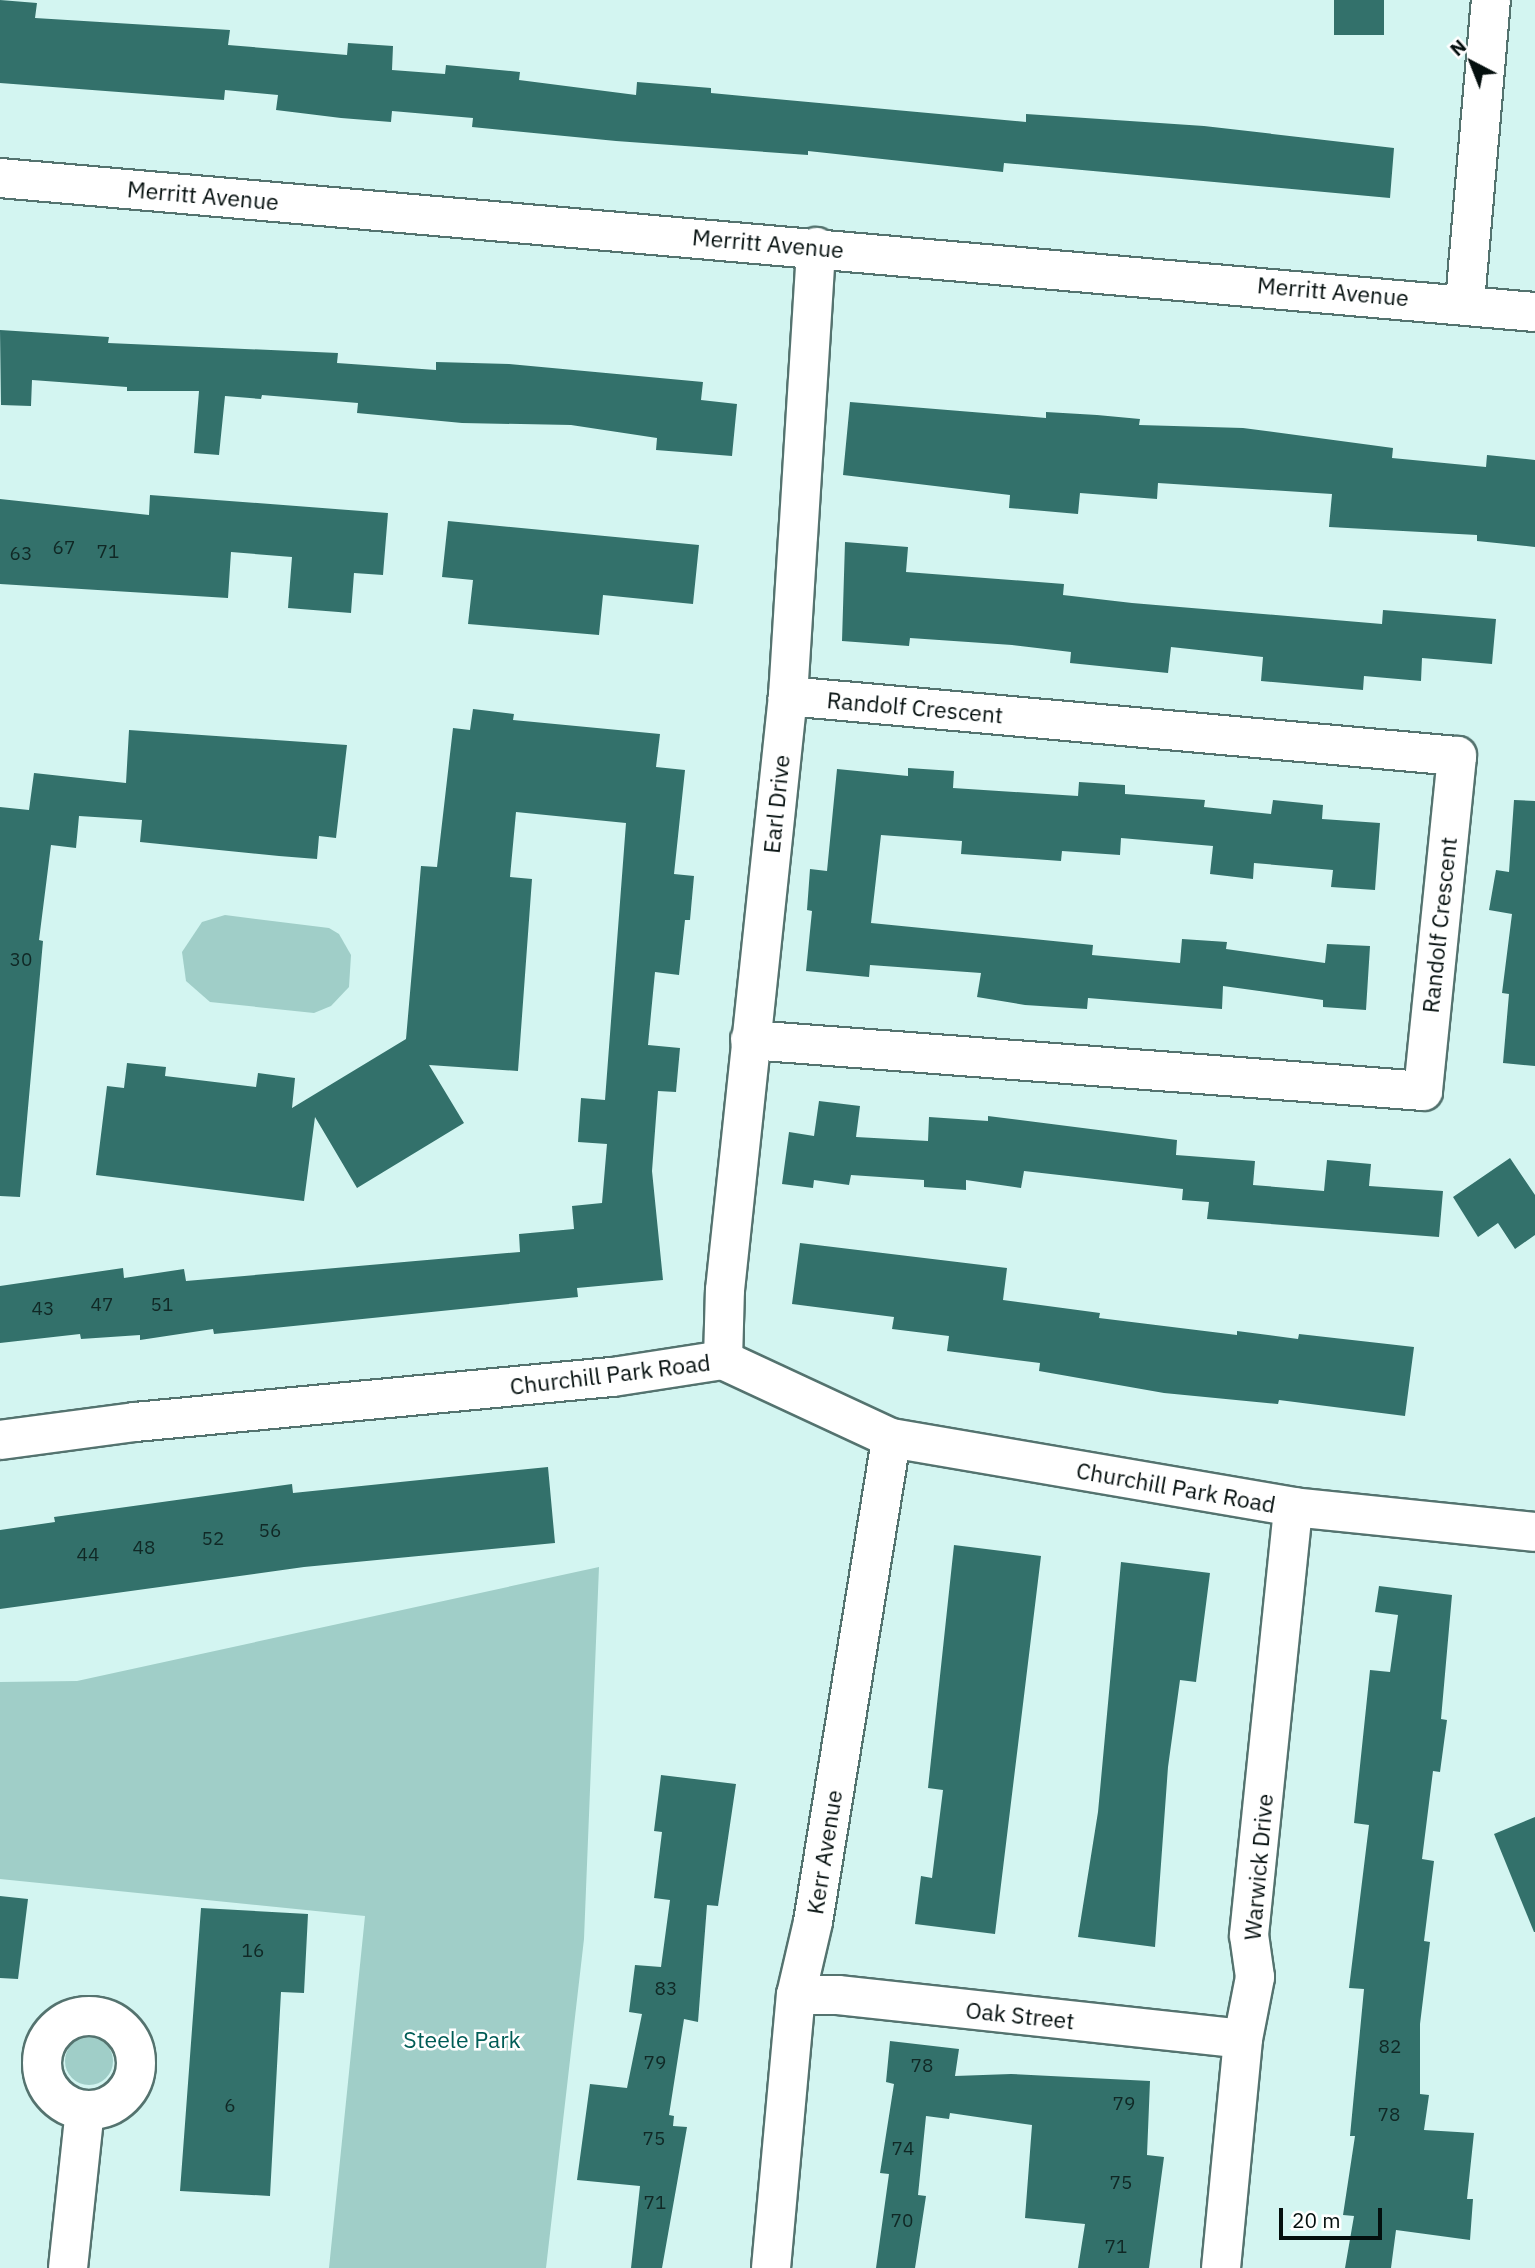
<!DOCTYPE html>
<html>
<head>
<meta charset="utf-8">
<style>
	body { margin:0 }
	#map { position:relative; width:1535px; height:2268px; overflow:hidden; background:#d3f5f1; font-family:"IBM Plex Sans",sans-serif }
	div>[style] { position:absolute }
	.green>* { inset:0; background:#a0cec8 }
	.round { border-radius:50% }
	.building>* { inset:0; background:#33716b; transform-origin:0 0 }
	.roads { filter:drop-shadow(2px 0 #54736f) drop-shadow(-2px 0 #54736f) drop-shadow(0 2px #54736f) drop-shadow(0 -2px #54736f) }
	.minor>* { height:38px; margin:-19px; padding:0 19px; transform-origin:19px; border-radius:19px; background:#fff }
	.minor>.ring { margin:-19px; padding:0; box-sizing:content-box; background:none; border:38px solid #fff; border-radius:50% }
	span { translate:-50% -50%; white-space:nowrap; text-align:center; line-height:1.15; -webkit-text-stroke:5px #fff; paint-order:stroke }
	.number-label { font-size:19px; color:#102825 }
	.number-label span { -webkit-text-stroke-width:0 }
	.street-label { font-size:23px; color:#040f0e }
	.park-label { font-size:23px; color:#005c56 }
	.north { position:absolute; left:1437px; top:28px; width:70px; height:70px; -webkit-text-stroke:5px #fff; paint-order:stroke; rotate:318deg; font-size:19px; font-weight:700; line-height:28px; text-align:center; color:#040f0e }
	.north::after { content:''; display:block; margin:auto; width:24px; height:32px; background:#040f0e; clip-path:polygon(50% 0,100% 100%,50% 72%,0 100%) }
	.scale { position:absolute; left:1279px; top:2208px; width:103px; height:32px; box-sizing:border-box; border:4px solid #040f0e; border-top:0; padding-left:9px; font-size:21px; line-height:24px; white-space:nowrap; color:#040f0e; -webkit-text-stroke:5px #fff; paint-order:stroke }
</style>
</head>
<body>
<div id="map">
	<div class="green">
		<i style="clip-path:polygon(225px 915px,329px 928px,339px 934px,351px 955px,349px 987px,331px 1006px,314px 1013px,210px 1002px,186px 981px,182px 952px,202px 922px)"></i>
		<i style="clip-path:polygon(599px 1567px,584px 1939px,546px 2268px,329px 2268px,365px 1916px,0 1879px,0 1682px,77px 1681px)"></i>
		<i class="round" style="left:65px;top:2037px;width:48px;height:48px"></i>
	</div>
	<div class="building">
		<i style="clip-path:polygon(0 0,37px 3px,35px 18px,230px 30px,228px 45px,347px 55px,348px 43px,393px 46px,392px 70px,445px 74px,446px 65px,520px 72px,519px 80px,636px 95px,637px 82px,711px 88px,711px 93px,1026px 122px,1026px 114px,1204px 126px,1394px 148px,1390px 198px,1004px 163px,1003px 172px,808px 151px,808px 155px,616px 141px,472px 127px,473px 118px,392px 111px,391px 122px,341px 118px,276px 110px,278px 95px,225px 90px,224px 100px,0 83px)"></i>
		<i style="left:1334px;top:0;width:50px;height:35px"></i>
		<i style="clip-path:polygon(0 330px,109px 337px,108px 343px,338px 353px,337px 363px,436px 370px,436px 362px,509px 364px,703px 382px,701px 400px,737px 404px,732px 456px,656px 450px,657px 438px,571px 425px,462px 423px,357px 413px,358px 403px,262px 395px,261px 399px,225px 396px,219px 455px,194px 453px,199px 391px,127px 391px,127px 387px,32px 380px,31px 406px,1px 405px)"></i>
		<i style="clip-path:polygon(850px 402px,1046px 418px,1046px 412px,1097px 415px,1140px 419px,1139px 425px,1243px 428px,1393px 448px,1392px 458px,1486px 467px,1487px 455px,1535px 460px,1535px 547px,1477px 541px,1477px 535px,1329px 527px,1332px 494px,1158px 483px,1157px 499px,1080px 493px,1078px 514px,1009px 508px,1010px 495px,843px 475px)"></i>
		<i style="clip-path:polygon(150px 495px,388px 513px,383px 575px,354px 573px,351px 613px,288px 608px,292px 557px,231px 552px,228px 598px,0 584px,0 499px,149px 515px)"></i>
		<i style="clip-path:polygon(448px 521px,699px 545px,693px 604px,603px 595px,599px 635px,468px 624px,473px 580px,442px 577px)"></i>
		<i style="clip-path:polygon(845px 542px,908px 547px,906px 572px,1064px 584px,1063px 595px,1132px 603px,1382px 624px,1383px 610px,1496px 619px,1492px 664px,1422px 658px,1421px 681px,1364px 676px,1363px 690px,1261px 681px,1263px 657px,1171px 647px,1168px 673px,1070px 663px,1071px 652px,1012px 645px,910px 638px,909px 646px,842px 641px)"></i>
		<i style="clip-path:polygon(473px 709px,514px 714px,513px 720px,660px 734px,656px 767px,685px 770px,674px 874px,694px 876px,690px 920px,685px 920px,679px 975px,655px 972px,648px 1045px,680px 1048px,676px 1092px,658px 1091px,652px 1171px,663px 1280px,577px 1288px,578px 1297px,214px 1334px,213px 1329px,140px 1340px,140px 1335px,81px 1339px,80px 1334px,0 1343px,0 1286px,123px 1268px,124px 1278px,184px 1269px,186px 1281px,520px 1252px,519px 1234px,574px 1229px,572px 1206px,602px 1203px,607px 1144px,578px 1142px,581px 1098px,605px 1100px,626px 823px,516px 812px,510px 877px,532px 879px,518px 1071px,429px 1065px,464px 1123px,357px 1188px,315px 1117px,304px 1201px,96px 1175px,107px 1086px,124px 1088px,127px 1063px,166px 1067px,165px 1076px,256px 1087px,258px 1073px,295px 1078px,292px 1108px,406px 1039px,421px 866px,437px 867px,453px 728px,470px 730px)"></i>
		<i style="clip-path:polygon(129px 730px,347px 745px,336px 838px,319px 836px,317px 859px,279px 856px,140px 842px,142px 820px,79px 816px,76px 848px,51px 845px,39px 940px,43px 941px,20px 1197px,0 1196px,0 807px,29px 810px,34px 773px,126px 783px)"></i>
		<i style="clip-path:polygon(908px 768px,954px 771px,953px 788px,1078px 796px,1079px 782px,1125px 785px,1125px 794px,1205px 800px,1204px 807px,1271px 814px,1273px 800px,1323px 805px,1322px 819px,1380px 823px,1375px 890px,1331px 887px,1333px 870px,1254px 863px,1253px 879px,1210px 874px,1213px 846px,1121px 838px,1120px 855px,1062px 851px,1061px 861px,961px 854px,962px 841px,881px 835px,871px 923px,1093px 945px,1092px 955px,1180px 963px,1182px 939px,1227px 942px,1226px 949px,1325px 963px,1327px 944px,1370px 946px,1366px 1010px,1323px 1007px,1323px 1000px,1223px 986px,1222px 1009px,1088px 998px,1087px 1009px,1025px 1005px,977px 997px,981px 973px,870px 965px,869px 977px,806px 971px,812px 911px,807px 910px,810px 869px,827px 871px,837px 769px,908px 776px)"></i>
		<i style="clip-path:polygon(1514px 800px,1535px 801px,1535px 1066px,1503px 1063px,1509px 994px,1502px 993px,1512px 914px,1489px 910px,1496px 870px,1509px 872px)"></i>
		<i style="clip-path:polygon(819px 1101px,860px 1106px,856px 1137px,928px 1141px,929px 1117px,988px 1121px,988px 1116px,1177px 1140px,1176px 1155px,1255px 1161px,1253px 1185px,1324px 1191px,1327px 1160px,1371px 1164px,1369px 1186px,1443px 1191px,1439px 1237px,1207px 1219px,1209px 1202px,1182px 1200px,1183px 1189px,1024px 1171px,1021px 1188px,966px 1180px,966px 1190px,924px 1187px,924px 1180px,851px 1175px,849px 1185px,814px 1180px,813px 1188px,782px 1184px,789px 1132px,814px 1136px)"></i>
		<i style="clip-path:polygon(1510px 1158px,1535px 1195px,1535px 1235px,1515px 1249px,1498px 1223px,1478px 1237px,1453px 1197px)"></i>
		<i style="clip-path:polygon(800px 1243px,1007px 1268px,1003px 1300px,1100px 1313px,1099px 1318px,1237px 1335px,1237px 1331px,1298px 1339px,1299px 1334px,1414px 1347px,1405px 1416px,1279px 1400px,1278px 1404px,1164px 1393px,1039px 1371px,1040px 1363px,947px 1351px,949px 1336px,892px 1329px,894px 1317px,792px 1304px)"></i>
		<i style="clip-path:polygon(548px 1467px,555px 1543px,304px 1567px,0 1609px,0 1530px,55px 1522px,54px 1517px,292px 1484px,293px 1493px)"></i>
		<i style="clip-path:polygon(954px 1545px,1041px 1556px,995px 1934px,915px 1924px,921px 1876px,932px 1878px,943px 1790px,928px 1788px)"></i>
		<i style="clip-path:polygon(1121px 1562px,1210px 1573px,1196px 1682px,1180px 1680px,1168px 1767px,1155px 1947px,1078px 1937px,1098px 1812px)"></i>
		<i style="clip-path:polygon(1379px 1586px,1452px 1595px,1441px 1719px,1447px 1720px,1440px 1772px,1433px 1771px,1422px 1859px,1434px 1861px,1424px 1941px,1430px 1942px,1420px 2024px,1420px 2094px,1429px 2095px,1424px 2130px,1474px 2133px,1467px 2199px,1473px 2199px,1470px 2240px,1396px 2230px,1391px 2268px,1345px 2268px,1354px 2216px,1343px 2215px,1355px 2136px,1350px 2136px,1364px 1989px,1349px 1988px,1369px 1825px,1354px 1823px,1370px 1670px,1390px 1672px,1398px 1615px,1375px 1612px)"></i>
		<i style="clip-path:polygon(661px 1775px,736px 1784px,718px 1906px,707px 1905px,698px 2022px,684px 2019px,669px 2115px,674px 2116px,673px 2126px,687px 2127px,662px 2268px,631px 2268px,640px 2186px,577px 2180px,590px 2084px,627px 2088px,642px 2014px,629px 2012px,635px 1965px,661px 1967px,670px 1900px,654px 1898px,662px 1832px,654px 1831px)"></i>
		<i style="clip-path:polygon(1535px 1817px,1535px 1932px,1534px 1932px,1494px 1834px)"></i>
		<i style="clip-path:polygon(0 1896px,28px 1899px,18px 1979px,0 1978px)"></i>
		<i style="clip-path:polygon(201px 1908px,308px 1914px,304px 1993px,281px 1992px,270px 2196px,180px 2191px)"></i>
		<i style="clip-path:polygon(890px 2041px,959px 2049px,955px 2076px,1011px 2074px,1150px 2081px,1147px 2155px,1164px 2157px,1149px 2268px,1078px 2268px,1085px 2224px,1025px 2218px,1032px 2125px,950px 2113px,949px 2119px,926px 2116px,918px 2195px,926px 2196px,915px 2268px,876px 2268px,889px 2174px,880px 2173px,894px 2084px,886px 2082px)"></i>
	</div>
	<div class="roads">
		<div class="minor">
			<i style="left:0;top:178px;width:1541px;rotate:4.99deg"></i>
			<i style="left:1465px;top:302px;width:303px;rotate:-85.1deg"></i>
			<i style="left:750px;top:1040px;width:675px;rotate:4.33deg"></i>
			<i style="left:1423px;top:1091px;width:337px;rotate:-84.2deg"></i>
			<i style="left:1457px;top:756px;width:672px;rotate:-174.88deg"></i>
			<i style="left:723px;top:1360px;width:70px;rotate:-88.4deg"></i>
			<i style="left:725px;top:1290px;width:597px;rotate:-83.95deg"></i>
			<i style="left:788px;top:696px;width:450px;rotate:-86.4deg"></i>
			<i style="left:0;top:1440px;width:136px;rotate:-7.6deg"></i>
			<i style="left:135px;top:1422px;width:480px;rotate:-5.4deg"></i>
			<i style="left:613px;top:1377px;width:111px;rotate:-8.8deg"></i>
			<i style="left:723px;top:1360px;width:185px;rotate:24.9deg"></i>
			<i style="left:891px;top:1438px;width:408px;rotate:9.7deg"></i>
			<i style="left:1293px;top:1507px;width:243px;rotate:5.9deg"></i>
			<i style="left:796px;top:1995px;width:42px"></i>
			<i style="left:838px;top:1995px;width:407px;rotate:6.2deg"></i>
			<i class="ring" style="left:42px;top:2016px;width:56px;height:56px"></i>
			<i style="left:68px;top:2268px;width:159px;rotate:-83.9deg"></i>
			<i style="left:771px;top:2268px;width:274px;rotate:-84.8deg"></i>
			<i style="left:796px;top:1995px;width:75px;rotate:-76.9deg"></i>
			<i style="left:813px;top:1922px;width:490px;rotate:-80.8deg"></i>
			<i style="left:1221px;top:2268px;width:230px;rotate:-84.5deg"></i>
			<i style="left:1243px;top:2039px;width:63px;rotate:-79deg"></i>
			<i style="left:1255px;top:1977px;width:42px;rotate:-98.1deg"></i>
			<i style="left:1249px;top:1935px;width:430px;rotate:-84.1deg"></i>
		</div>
	</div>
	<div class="number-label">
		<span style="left:64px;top:548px">67</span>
		<span style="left:108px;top:552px">71</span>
		<span style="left:21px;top:554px">63</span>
		<span style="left:21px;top:960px">30</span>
		<span style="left:102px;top:1305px">47</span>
		<span style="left:162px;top:1305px">51</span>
		<span style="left:43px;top:1309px">43</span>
		<span style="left:270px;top:1531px">56</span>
		<span style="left:213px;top:1539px">52</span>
		<span style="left:144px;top:1548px">48</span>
		<span style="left:88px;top:1555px">44</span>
		<span style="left:253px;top:1951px">16</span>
		<span style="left:666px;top:1989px">83</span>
		<span style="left:1390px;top:2047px">82</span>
		<span style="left:655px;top:2063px">79</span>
		<span style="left:922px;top:2066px">78</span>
		<span style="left:1124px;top:2104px">79</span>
		<span style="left:230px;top:2106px">6</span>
		<span style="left:1389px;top:2115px">78</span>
		<span style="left:654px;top:2139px">75</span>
		<span style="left:903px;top:2149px">74</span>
		<span style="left:1121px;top:2183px">75</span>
		<span style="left:655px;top:2203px">71</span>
		<span style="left:902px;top:2221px">70</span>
		<span style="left:1116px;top:2247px">71</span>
	</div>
	<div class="street-label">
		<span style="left:203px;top:195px;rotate:5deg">Merritt Avenue</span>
		<span style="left:768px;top:243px;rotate:5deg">Merritt Avenue</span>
		<span style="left:1333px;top:291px;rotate:5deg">Merritt Avenue</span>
		<span style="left:915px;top:707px;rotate:5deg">Randolf Crescent</span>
		<span style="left:776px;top:804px;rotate:-84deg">Earl Drive</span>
		<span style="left:1439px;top:925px;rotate:-84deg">Randolf Crescent</span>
		<span style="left:610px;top:1374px;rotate:-7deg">Churchill Park Road</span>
		<span style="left:1176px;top:1487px;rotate:10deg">Churchill Park Road</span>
		<span style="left:824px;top:1852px;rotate:-81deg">Kerr Avenue</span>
		<span style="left:1258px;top:1867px;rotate:-85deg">Warwick Drive</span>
		<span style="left:1020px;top:2015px;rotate:6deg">Oak Street</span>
	</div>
	<div class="park-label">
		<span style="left:462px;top:2039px">Steele Park</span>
	</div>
	<div class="north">N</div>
	<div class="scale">20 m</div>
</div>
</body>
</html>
